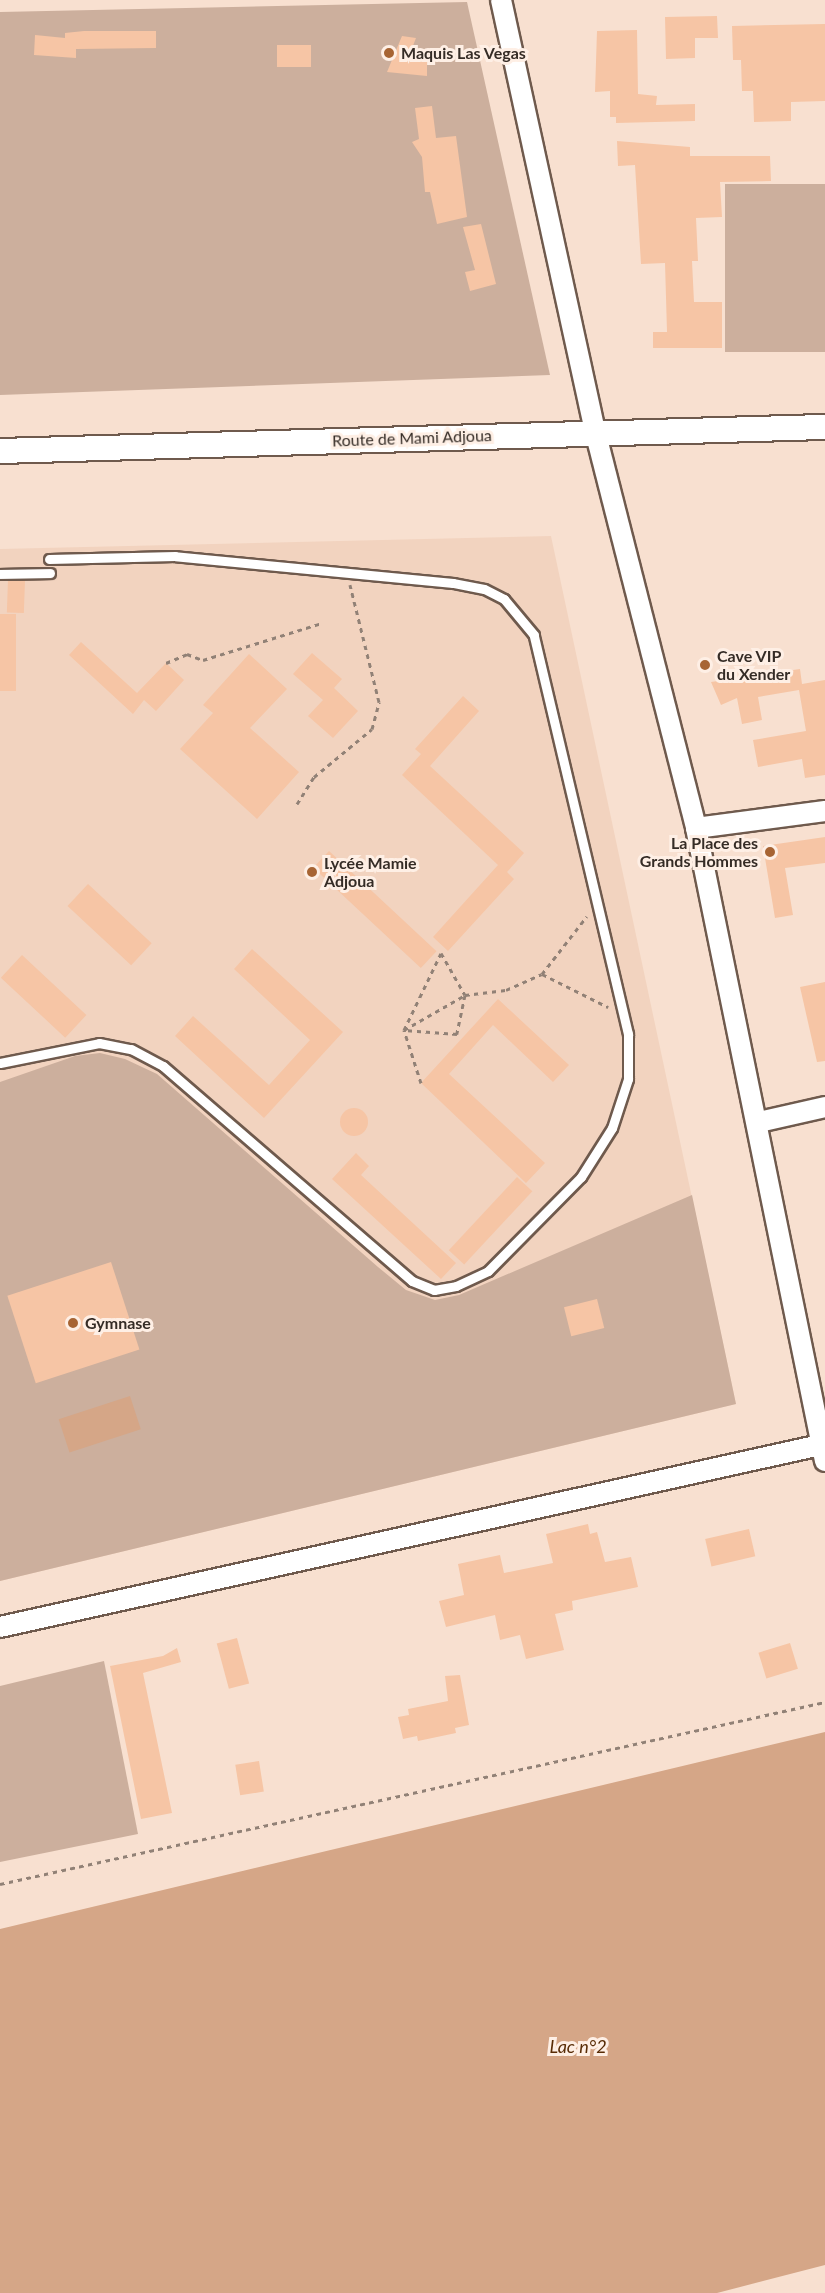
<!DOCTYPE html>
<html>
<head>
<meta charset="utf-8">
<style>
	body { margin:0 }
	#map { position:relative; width:825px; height:2293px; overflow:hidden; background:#f8e0d0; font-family:Lato,sans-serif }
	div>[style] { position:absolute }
	.built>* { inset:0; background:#f2d3bf }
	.green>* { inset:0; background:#ccaf9d; transform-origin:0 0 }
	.water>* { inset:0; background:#d5a687; transform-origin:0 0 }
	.building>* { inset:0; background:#f6c5a5; transform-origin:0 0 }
	.round { border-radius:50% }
	.path>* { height:3px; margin-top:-1.5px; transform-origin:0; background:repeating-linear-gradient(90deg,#918176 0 4.5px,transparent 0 9px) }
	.roads { filter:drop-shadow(2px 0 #6f5a4d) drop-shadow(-2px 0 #6f5a4d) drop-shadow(0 2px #6f5a4d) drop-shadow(0 -2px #6f5a4d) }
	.service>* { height:9px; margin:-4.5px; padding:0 4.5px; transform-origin:4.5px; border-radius:4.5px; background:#fff }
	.minor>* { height:20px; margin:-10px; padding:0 10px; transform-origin:10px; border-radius:10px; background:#fff }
	.tertiary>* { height:24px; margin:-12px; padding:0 12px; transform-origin:12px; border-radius:12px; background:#fff }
	.dots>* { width:16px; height:16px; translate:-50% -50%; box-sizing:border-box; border:3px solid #feefe5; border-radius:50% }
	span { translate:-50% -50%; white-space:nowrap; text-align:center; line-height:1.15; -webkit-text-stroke:6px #feefe5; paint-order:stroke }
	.poi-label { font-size:16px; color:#352c26; font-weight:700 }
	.left { translate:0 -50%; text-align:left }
	.right { translate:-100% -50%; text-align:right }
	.street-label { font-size:16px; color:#352c26 }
	.water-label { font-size:18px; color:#592c06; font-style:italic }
</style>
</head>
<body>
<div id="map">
	<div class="built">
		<i style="clip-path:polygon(551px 536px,736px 1404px,0 1581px,0 549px)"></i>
	</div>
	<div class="green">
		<i style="clip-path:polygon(467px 2px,550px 375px,0 395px,0 12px)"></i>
		<i style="left:725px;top:184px;width:100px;height:168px"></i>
		<i style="clip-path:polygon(100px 1053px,125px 1059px,157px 1074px,378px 1267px,406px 1290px,435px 1300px,459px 1295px,692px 1195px,736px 1404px,0 1581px,0 1082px,75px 1056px)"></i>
		<i style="clip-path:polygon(104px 1661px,138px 1834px,0 1862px,0 1686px)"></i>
	</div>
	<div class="water">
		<i style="left:130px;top:1396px;width:35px;height:75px;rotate:72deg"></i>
		<i style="clip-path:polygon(825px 1732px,825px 2265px,717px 2293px,0 2293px,0 1929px)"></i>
	</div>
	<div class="building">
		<i style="clip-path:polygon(717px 16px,718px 38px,695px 38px,695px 58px,666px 59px,665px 17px)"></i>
		<i style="clip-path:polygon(825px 24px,825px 101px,791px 102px,791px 121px,754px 122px,753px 91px,742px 91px,741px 60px,733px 60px,732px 26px)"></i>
		<i style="clip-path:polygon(637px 30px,638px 94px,657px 96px,656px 105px,695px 104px,695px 121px,616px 123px,616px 117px,610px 117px,610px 91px,595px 92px,597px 31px)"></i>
		<i style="clip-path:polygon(84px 31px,156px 31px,156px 48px,76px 49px,76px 58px,34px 55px,35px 35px,65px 38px,65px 33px)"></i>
		<i style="clip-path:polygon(402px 36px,416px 38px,409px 56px,427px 57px,427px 76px,387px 72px)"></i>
		<i style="left:277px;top:45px;width:34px;height:22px"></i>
		<i style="clip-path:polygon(432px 106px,436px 138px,456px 136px,467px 217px,437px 224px,430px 192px,425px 192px,422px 157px,412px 142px,419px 139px,415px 108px)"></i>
		<i style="clip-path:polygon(617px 141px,690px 147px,690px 156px,770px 156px,771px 181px,720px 182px,722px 217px,696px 218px,698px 261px,692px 261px,694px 302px,722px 302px,722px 348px,653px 348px,653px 332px,667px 332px,665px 263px,641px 264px,635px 165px,618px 166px)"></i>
		<i style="clip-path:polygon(481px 224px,496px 284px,470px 291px,465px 272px,475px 270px,463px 227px)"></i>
		<i style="left:25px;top:580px;width:33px;height:17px;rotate:92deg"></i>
		<i style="left:0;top:614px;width:16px;height:77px"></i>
		<i style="clip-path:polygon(81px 642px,137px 693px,166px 663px,184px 680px,156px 711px,144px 700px,133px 714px,69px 655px)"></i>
		<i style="clip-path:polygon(312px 653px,342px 679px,334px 688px,358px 711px,333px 738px,308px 716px,323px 700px,293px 674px)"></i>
		<i style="clip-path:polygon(249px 654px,287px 689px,250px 728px,299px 772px,257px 819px,180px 749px,213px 713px,203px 705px)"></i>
		<i style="clip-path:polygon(800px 669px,802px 684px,825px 680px,825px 775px,805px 778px,802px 759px,758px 767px,753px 740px,806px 731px,799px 690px,758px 697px,762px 720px,742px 724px,737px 698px,721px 705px,711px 682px)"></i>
		<i style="clip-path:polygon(463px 696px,479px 711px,430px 766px,524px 853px,507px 872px,514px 879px,448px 951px,433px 937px,498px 865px,402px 775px,421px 754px,415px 749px)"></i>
		<i style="clip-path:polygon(825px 837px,825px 863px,785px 868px,793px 915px,775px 918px,763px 846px)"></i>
		<i style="left:329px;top:851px;width:147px;height:23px;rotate:43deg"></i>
		<i style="left:88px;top:884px;width:87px;height:30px;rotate:43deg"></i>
		<i style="clip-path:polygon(252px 949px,343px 1032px,264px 1118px,175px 1036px,193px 1016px,269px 1085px,310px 1040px,234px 969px)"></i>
		<i style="left:22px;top:955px;width:88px;height:31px;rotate:43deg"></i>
		<i style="clip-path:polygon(825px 982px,825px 1061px,817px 1062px,800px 987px)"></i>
		<i style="clip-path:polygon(498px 999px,569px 1065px,553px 1082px,493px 1025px,449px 1074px,545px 1163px,526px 1183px,421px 1083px)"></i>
		<i class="round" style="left:340px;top:1108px;width:28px;height:28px"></i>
		<i style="clip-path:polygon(356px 1153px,369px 1166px,361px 1175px,456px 1263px,441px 1279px,332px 1179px)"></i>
		<i style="left:517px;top:1177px;width:21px;height:100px;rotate:43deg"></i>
		<i style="left:111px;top:1262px;width:92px;height:109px;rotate:72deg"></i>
		<i style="left:597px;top:1299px;width:30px;height:34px;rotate:76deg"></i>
		<i style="clip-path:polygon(588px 1524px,590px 1534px,597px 1532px,605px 1562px,631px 1557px,638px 1587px,572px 1601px,573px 1610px,555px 1614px,564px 1650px,526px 1659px,520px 1635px,500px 1640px,495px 1615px,446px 1627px,439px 1601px,464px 1595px,458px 1564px,500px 1555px,504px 1573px,553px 1563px,546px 1534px)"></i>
		<i style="left:749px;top:1529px;width:28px;height:45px;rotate:77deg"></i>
		<i style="left:237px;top:1638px;width:47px;height:21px;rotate:75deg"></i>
		<i style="left:790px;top:1643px;width:27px;height:33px;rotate:73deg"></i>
		<i style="clip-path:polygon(177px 1648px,181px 1662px,143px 1673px,172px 1813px,141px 1819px,110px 1666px,163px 1656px)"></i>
		<i style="clip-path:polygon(460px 1675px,469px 1725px,455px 1728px,456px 1733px,418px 1741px,417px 1736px,403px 1739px,398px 1717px,409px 1715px,408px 1709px,448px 1701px,445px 1676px)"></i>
		<i style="left:259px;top:1761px;width:31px;height:24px;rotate:81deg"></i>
	</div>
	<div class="path">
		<i style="left:166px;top:663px;width:23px;rotate:-23deg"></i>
		<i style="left:187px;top:654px;width:17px;rotate:21deg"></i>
		<i style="left:203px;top:660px;width:125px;rotate:-17.3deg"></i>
		<i style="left:297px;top:804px;width:32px;rotate:-58deg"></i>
		<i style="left:314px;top:777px;width:75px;rotate:-39.6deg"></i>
		<i style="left:372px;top:729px;width:28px;rotate:-75deg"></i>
		<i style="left:379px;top:702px;width:121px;rotate:-103.9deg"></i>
		<i style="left:441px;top:953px;width:48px;rotate:60.3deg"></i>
		<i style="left:465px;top:995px;width:40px;rotate:102deg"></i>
		<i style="left:457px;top:1034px;width:53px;rotate:-175.7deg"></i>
		<i style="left:404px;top:1030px;width:85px;rotate:-64.3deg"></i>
		<i style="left:542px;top:974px;width:74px;rotate:26.6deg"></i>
		<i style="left:421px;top:1083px;width:56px;rotate:-107.8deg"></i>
		<i style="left:404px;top:1030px;width:70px;rotate:-29.8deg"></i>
		<i style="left:465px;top:995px;width:41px;rotate:-7deg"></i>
		<i style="left:506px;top:990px;width:39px;rotate:-24deg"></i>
		<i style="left:542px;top:974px;width:73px;rotate:-52.2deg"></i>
		<i style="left:0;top:1884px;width:845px;rotate:-12.44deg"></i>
	</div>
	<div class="roads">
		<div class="service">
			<i style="left:0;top:574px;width:50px;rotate:-1.1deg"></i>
			<i style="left:0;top:1063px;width:101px;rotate:-11.4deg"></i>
			<i style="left:99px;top:1043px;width:33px;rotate:11deg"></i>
			<i style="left:131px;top:1049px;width:36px;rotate:28deg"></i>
			<i style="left:163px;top:1066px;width:329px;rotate:40.8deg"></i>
			<i style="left:412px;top:1281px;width:24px;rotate:22deg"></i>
			<i style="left:434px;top:1290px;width:22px;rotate:-10deg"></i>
			<i style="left:456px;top:1286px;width:35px;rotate:-25deg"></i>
			<i style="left:488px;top:1271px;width:132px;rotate:-45.3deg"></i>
			<i style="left:581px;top:1177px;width:58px;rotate:-57.7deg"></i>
			<i style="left:612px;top:1128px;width:52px;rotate:-71.9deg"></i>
			<i style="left:628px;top:1079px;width:45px;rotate:-90deg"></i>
			<i style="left:628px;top:1034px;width:410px;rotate:-103.3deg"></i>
			<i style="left:534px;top:635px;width:47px;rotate:-129.8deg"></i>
			<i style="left:504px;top:599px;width:22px;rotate:-153deg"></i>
			<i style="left:484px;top:589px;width:32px;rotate:-169deg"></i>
			<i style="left:453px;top:583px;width:279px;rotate:-174.5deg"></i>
			<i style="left:175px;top:556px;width:126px;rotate:178.6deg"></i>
		</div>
		<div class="minor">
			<i style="left:501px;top:0;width:441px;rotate:77.7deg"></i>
			<i style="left:595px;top:431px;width:410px;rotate:75.7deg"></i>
			<i style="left:696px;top:828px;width:646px;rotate:78.48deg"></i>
			<i style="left:696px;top:828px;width:130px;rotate:-7.5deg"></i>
			<i style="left:759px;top:1122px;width:68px;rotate:-12.8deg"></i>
			<i style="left:0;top:1627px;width:845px;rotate:-12.51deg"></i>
		</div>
		<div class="tertiary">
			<i style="left:0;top:451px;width:825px;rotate:-1.67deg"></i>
		</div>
	</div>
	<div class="dots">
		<i style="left:389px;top:53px;background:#a76433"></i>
		<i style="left:705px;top:665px;background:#a76433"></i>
		<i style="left:770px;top:852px;background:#a76433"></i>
		<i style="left:312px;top:872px;background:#a76433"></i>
		<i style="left:73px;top:1323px;background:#a76433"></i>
	</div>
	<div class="poi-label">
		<span class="left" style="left:401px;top:53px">Maquis Las Vegas</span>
		<span class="left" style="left:717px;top:665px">Cave VIP<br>du Xender</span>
		<span class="right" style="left:758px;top:852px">La Place des<br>Grands Hommes</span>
		<span class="left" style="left:324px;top:872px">Lycée Mamie<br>Adjoua</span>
		<span class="left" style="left:85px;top:1323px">Gymnase</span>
	</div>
	<div class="street-label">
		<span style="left:412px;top:438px;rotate:-2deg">Route de Mami Adjoua</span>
	</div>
	<div class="water-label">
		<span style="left:578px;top:2046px">Lac n°2</span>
	</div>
</div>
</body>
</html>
